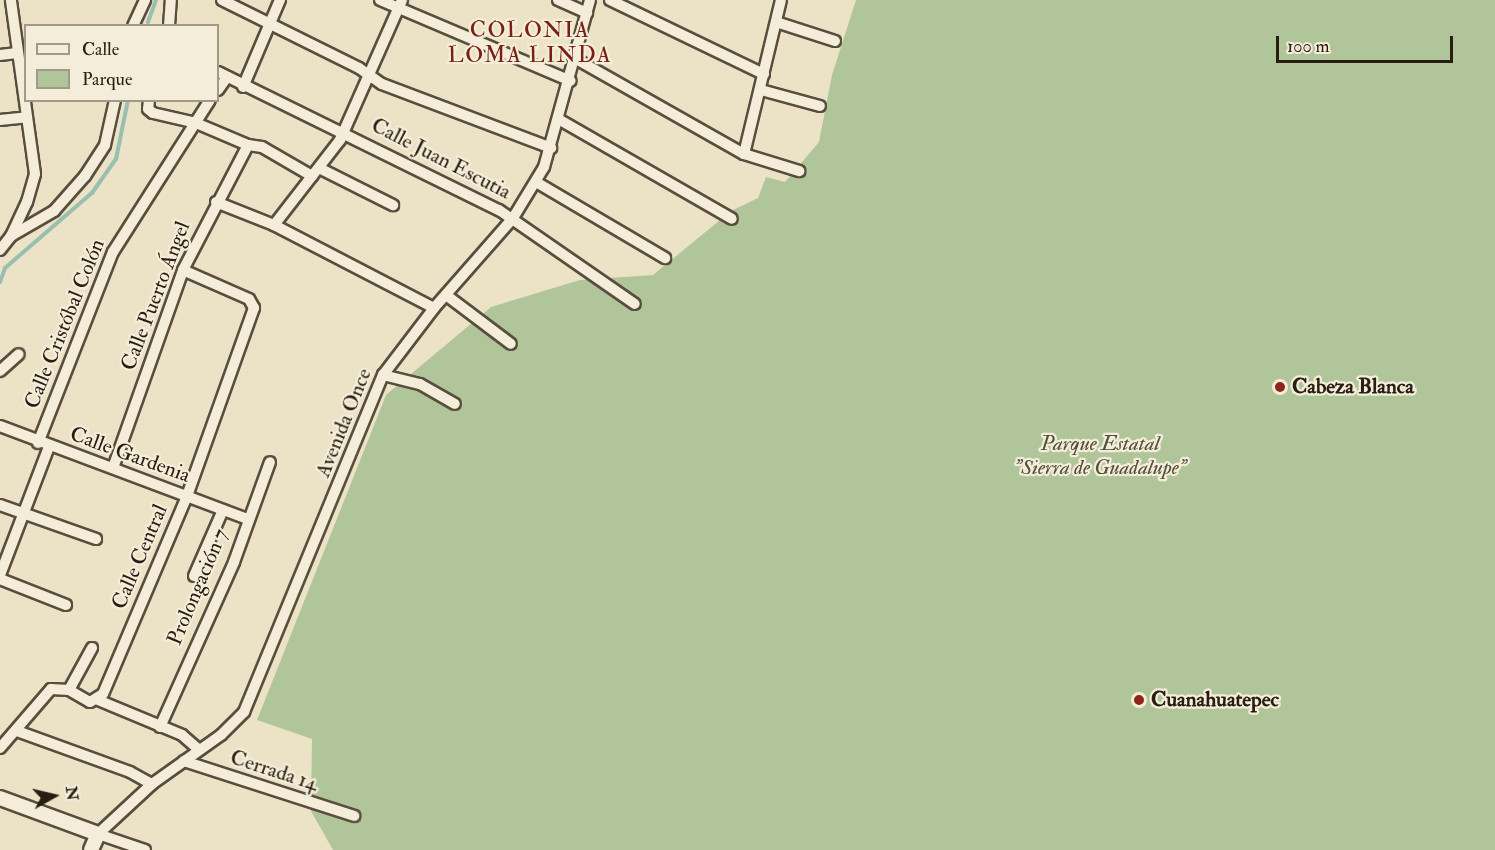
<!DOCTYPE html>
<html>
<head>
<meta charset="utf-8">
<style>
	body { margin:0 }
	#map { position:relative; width:1495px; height:850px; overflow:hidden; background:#ece3c6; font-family:"IM FELL Double Pica",serif }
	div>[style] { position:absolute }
	.green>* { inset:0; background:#b1c59a }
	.stream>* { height:4px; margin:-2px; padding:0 2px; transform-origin:2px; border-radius:2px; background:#99bfb0 }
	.roads { filter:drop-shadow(2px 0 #594e3e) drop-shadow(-2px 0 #594e3e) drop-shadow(0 2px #594e3e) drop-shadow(0 -2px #594e3e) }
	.minor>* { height:10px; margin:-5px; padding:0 5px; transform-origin:5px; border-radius:5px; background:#f3edda }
	.tertiary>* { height:14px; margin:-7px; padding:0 7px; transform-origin:7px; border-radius:7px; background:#f3edda }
	.dots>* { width:16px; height:16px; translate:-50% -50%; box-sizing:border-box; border:3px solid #f3edda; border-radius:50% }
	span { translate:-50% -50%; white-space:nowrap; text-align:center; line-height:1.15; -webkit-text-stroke:4.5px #f3edda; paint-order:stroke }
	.street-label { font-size:21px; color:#281d10 }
	.poi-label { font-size:21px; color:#281d10; font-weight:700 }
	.left { translate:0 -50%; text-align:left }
	.park-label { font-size:21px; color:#514f39; font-style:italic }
	.neighbourhood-label { font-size:22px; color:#7a1f14; letter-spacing:1.5px }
	.legend { position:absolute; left:24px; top:24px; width:195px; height:78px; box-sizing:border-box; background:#f3edda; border:2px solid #a29a89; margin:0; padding:8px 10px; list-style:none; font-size:18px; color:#281d10 }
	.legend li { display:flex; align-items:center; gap:12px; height:30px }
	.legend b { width:30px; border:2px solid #a29a89 }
	.north { position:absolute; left:24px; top:766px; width:60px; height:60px; -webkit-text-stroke:4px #f3edda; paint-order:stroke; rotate:82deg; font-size:16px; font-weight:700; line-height:24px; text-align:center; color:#281d10 }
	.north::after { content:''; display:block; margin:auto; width:21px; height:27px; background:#281d10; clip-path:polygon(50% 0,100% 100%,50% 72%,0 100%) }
	.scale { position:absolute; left:1276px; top:36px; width:177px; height:27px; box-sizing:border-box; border:3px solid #281d10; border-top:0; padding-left:8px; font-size:18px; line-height:21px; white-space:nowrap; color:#281d10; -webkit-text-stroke:4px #f3edda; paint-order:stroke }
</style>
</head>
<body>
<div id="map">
	<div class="green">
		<i style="clip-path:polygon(856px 0,1495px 0,1495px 850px,333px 850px,311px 811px,312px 739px,257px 720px,386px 395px,491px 307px,580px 280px,653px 275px,731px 211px,758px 198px,766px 177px,785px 182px,819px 142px,832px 75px)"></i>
	</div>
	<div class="stream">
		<i style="left:148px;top:22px;width:23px;rotate:-70deg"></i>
		<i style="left:0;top:282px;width:15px;rotate:-70deg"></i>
		<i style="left:5px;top:268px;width:115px;rotate:-40.8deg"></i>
		<i style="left:92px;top:193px;width:42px;rotate:-54.8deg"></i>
		<i style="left:116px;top:159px;width:60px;rotate:-78.5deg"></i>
	</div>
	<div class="roads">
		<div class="minor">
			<i style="left:222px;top:0;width:153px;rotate:26.4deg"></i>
			<i style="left:359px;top:68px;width:28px;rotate:35deg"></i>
			<i style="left:382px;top:84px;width:181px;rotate:20.7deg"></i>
			<i style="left:380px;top:0;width:207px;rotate:23deg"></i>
			<i style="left:558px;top:0;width:32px;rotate:24deg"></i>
			<i style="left:610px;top:0;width:171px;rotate:25.7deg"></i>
			<i style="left:776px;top:22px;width:62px;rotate:17.9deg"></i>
			<i style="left:133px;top:26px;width:29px;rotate:-65deg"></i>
			<i style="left:169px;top:26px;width:26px;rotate:-86deg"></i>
			<i style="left:0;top:55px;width:17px;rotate:-7deg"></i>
			<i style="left:576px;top:59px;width:193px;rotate:29.5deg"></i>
			<i style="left:744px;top:154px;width:58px;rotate:17.2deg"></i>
			<i style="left:218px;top:72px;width:313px;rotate:26.2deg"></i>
			<i style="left:499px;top:210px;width:165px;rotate:34.7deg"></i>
			<i style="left:243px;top:87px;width:95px;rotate:-67deg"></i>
			<i style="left:218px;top:90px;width:16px;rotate:-55deg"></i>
			<i style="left:761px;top:90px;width:61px;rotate:15.2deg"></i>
			<i style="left:149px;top:100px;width:9px;rotate:96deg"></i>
			<i style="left:148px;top:109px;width:6px;rotate:39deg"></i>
			<i style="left:153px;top:113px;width:44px;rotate:13.1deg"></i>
			<i style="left:196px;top:123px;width:56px;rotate:22.9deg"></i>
			<i style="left:0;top:120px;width:27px;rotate:-6deg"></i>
			<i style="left:560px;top:120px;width:198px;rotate:29.9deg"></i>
			<i style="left:248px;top:145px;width:14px;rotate:8deg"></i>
			<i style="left:262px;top:147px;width:58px;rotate:30.1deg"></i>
			<i style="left:744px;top:154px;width:158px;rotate:-76.5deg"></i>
			<i style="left:319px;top:168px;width:83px;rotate:26.6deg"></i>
			<i style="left:536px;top:182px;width:150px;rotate:30.5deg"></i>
			<i style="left:216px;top:202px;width:62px;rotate:21.6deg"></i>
			<i style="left:274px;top:225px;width:180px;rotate:27.4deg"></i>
			<i style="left:274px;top:225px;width:108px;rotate:-52.2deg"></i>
			<i style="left:340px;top:140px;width:153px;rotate:-66.1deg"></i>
			<i style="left:11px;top:236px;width:38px;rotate:-65deg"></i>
			<i style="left:27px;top:202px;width:29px;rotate:-74deg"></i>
			<i style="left:35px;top:174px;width:176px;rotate:-97.9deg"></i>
			<i style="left:0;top:250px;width:18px;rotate:-52deg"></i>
			<i style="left:11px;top:236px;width:50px;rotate:-30.2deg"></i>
			<i style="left:54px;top:211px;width:47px;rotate:-48.5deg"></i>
			<i style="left:85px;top:176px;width:37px;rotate:-57deg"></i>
			<i style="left:105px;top:145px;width:46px;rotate:-77.5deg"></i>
			<i style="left:446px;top:295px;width:81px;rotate:37deg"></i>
			<i style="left:0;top:371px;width:25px;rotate:-42deg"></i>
			<i style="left:383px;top:375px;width:38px;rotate:14deg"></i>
			<i style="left:420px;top:384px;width:40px;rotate:29.7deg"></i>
			<i style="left:0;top:426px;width:264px;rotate:20.6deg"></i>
			<i style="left:38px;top:443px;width:205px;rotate:-68.6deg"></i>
			<i style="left:113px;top:252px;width:180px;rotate:-57.5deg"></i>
			<i style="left:113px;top:468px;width:210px;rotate:-70.5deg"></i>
			<i style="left:183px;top:270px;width:141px;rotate:-62.5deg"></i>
			<i style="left:0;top:505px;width:102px;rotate:19.5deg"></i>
			<i style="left:0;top:575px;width:137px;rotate:-69.1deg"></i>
			<i style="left:194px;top:576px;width:72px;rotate:-66.3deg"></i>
			<i style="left:0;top:579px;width:71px;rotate:21.5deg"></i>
			<i style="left:69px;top:690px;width:48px;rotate:-61.3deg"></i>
			<i style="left:98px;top:700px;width:91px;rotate:22.6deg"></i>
			<i style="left:182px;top:735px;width:23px;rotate:41deg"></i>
			<i style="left:160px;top:727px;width:181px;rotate:-65.8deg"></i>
			<i style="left:234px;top:562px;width:106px;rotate:-70.2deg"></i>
			<i style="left:17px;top:731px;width:120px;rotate:19.9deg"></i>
			<i style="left:130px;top:772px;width:25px;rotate:29deg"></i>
			<i style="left:0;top:748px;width:78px;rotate:-49.2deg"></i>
			<i style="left:51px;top:689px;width:18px;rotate:3deg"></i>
			<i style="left:69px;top:690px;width:24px;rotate:30deg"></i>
			<i style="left:90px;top:702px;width:15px;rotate:-32deg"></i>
			<i style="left:103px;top:694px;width:215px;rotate:-67deg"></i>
			<i style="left:187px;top:496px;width:200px;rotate:-70.4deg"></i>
			<i style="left:254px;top:308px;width:10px;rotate:-119deg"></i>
			<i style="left:249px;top:299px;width:72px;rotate:-156.3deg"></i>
			<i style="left:184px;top:761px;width:179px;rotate:17.9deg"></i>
			<i style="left:145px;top:850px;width:50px;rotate:-161.2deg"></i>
			<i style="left:98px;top:834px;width:74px;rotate:-42.8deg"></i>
			<i style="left:152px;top:784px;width:85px;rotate:-35.4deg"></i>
			<i style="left:221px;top:735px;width:33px;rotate:-45deg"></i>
			<i style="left:244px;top:712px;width:365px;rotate:-67.6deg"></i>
			<i style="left:383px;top:375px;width:84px;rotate:-52.7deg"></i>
			<i style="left:434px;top:308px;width:120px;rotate:-48.7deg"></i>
			<i style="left:513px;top:218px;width:60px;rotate:-58.7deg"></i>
			<i style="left:544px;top:167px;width:173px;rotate:-74.6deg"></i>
		</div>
		<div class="tertiary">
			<i style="left:0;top:798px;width:104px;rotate:20.2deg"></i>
			<i style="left:98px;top:834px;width:17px;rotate:114deg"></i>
		</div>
	</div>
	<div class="dots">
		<i style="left:1280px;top:387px;background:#8f2418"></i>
		<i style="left:1139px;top:700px;background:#8f2418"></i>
	</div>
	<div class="street-label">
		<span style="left:441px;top:159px;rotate:27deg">Calle Juan Escutia</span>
		<span style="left:156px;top:296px;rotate:-69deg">Calle Puerto Ángel</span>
		<span style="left:65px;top:324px;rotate:-68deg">Calle Cristóbal Colón</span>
		<span style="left:344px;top:423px;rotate:-68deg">Avenida Once</span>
		<span style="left:130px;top:455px;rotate:20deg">Calle Gardenia</span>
		<span style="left:140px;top:557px;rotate:-67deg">Calle Central</span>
		<span style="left:198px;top:587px;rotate:-67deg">Prolongación 7</span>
		<span style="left:274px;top:771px;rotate:18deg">Cerrada 14</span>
	</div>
	<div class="poi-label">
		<span class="left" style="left:1292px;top:387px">Cabeza Blanca</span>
		<span class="left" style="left:1151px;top:700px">Cuanahuatepec</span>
	</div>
	<div class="park-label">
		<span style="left:1100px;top:456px">Parque Estatal<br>"Sierra de Guadalupe"</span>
	</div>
	<div class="neighbourhood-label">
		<span style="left:530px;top:43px">COLONIA<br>LOMA LINDA</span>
	</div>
	<ul class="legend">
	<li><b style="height:8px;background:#f3edda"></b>Calle</li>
	<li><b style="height:16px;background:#b1c59a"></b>Parque</li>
	</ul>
	<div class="north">N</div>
	<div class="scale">100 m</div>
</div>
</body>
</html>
